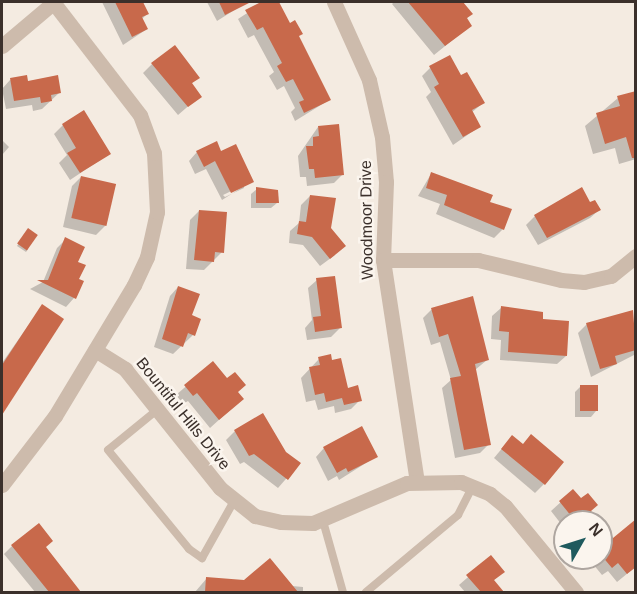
<!DOCTYPE html>
<html>
<head>
<meta charset="utf-8">
<style>
	body { margin:0 }
	#map { position:relative; width:637px; height:594px; overflow:hidden; background:#f4ebe1; font-family:Arial,sans-serif }
	div>[style] { position:absolute }
	.shadow>* { inset:0; background:#0003 }
	.building>* { inset:0; background:#c8694b; transform-origin:0 0 }
	.lane>* { height:8px; margin:-4px; padding:0 4px; transform-origin:4px; border-radius:4px; background:#cdbbac }
	.street>* { height:15px; margin:-7.5px; padding:0 7.5px; transform-origin:7.5px; border-radius:7.5px; background:#cdbbac }
	span { translate:-50% -50%; white-space:nowrap; text-align:center; line-height:1.15; -webkit-text-stroke:5px #fbf5ee; paint-order:stroke }
	.street-label { font-size:16px; color:#3b302b }
	.frame { position:absolute; inset:0; border:3px solid #3b302b; pointer-events:none }
	.north { position:absolute; left:553px; top:510px; width:60px; height:60px; box-sizing:border-box; background:#fbf5ee; border:2px solid #aea6a0; border-radius:50%; rotate:51deg; font-size:16px; font-weight:700; line-height:24px; text-align:center; color:#3b302b }
	.north::after { content:''; display:block; margin:auto; width:21px; height:27px; background:#1f5a5e; clip-path:polygon(50% 0,100% 100%,50% 72%,0 100%) }
</style>
</head>
<body>
<div id="map">
	<div class="shadow">
		<i style="clip-path:polygon(102px 2px,141px 2px,147px 14px,142px 19px,147px 29px,123px 45px)"></i>
		<i style="clip-path:polygon(207px 2px,242px 2px,244px 4px,217px 21px)"></i>
		<i style="clip-path:polygon(264px 2px,277px 2px,329px 100px,295px 121px,291px 112px,295px 108px,284px 86px,277px 90px,269px 76px,274px 72px,254px 35px,248px 38px,238px 19px)"></i>
		<i style="clip-path:polygon(394px 2px,461px 2px,471px 14px,466px 19px,470px 26px,434px 55px,392px 4px)"></i>
		<i style="clip-path:polygon(152px 64px,198px 78px,191px 84px,200px 96px,178px 115px,143px 73px)"></i>
		<i style="clip-path:polygon(430px 68px,461px 77px,483px 103px,471px 113px,479px 127px,453px 145px,426px 97px,431px 92px,422px 76px)"></i>
		<i style="clip-path:polygon(10px 80px,27px 82px,60px 92px,42px 109px,33px 111px,32px 105px,6px 109px,2px 89px)"></i>
		<i style="clip-path:polygon(636px 93px,636px 159px,619px 164px,615px 148px,593px 154px,585px 126px,618px 98px)"></i>
		<i style="clip-path:polygon(63px 125px,109px 154px,70px 180px,59px 163px,67px 155px,54px 134px)"></i>
		<i style="clip-path:polygon(318px 127px,342px 175px,334px 183px,307px 186px,306px 177px,300px 177px,298px 156px)"></i>
		<i style="clip-path:polygon(2px 140px,9px 147px,2px 155px)"></i>
		<i style="clip-path:polygon(evenodd,197px 152px,221px 153px,252px 181px,222px 200px,206px 169px,195px 174px,189px 161px,197px 152px,244px 185px,244px 188px,225px 197px,223px 195px,244px 185px)"></i>
		<i style="clip-path:polygon(431px 174px,503px 229px,494px 238px,436px 214px,440px 204px,418px 196px)"></i>
		<i style="clip-path:polygon(81px 177px,105px 226px,96px 235px,63px 227px,72px 186px)"></i>
		<i style="clip-path:polygon(257px 189px,277px 203px,271px 208px,251px 208px,251px 194px)"></i>
		<i style="clip-path:polygon(310px 196px,330px 229px,335px 255px,320px 266px,303px 245px,289px 243px,290px 231px,299px 223px,301px 205px)"></i>
		<i style="clip-path:polygon(590px 204px,599px 210px,590px 218px,538px 245px,526px 225px,535px 216px)"></i>
		<i style="clip-path:polygon(199px 211px,222px 252px,204px 270px,186px 269px,190px 220px)"></i>
		<i style="clip-path:polygon(25px 233px,28px 249px,26px 252px,17px 246px)"></i>
		<i style="clip-path:polygon(66px 239px,76px 262px,77px 279px,74px 298px,66px 307px,30px 289px,43px 282px,57px 248px)"></i>
		<i style="clip-path:polygon(317px 280px,340px 328px,331px 337px,307px 340px,305px 328px,312px 320px,308px 288px)"></i>
		<i style="clip-path:polygon(178px 287px,193px 335px,173px 354px,154px 347px,170px 296px)"></i>
		<i style="clip-path:polygon(472px 298px,487px 360px,475px 370px,489px 444px,480px 453px,455px 458px,442px 388px,451px 380px,440px 342px,431px 345px,423px 318px,431px 310px)"></i>
		<i style="clip-path:polygon(42px 306px,62px 319px,2px 413px,2px 363px)"></i>
		<i style="clip-path:polygon(501px 308px,541px 320px,566px 356px,557px 364px,500px 360px,501px 340px,491px 339px,492px 316px)"></i>
		<i style="clip-path:polygon(632px 311px,636px 354px,591px 377px,578px 333px,587px 324px)"></i>
		<i style="clip-path:polygon(319px 359px,331px 362px,347px 389px,360px 400px,351px 409px,335px 413px,334px 406px,318px 410px,315px 400px,306px 402px,301px 378px)"></i>
		<i style="clip-path:polygon(213px 363px,242px 399px,210px 428px,188px 401px,183px 404px,176px 395px)"></i>
		<i style="clip-path:polygon(581px 386px,596px 411px,591px 417px,575px 417px,575px 392px)"></i>
		<i style="clip-path:polygon(235px 431px,285px 453px,299px 464px,278px 488px,244px 462px,240px 464px,226px 440px)"></i>
		<i style="clip-path:polygon(522px 445px,544px 484px,535px 493px,494px 458px,504px 446px)"></i>
		<i style="clip-path:polygon(324px 448px,377px 456px,339px 480px,337px 476px,328px 481px,316px 457px)"></i>
		<i style="clip-path:polygon(573px 491px,590px 512px,598px 522px,565px 522px,565px 529px,551px 511px)"></i>
		<i style="clip-path:polygon(601px 525px,613px 540px,628px 573px,617px 582px,608px 571px,602px 575px,588px 558px,601px 558px)"></i>
		<i style="clip-path:polygon(12px 546px,45px 547px,79px 592px,35px 592px,4px 554px)"></i>
		<i style="clip-path:polygon(491px 557px,503px 572px,493px 581px,502px 592px,465px 592px,459px 585px)"></i>
		<i style="clip-path:polygon(207px 578px,303px 587px,303px 591px,323px 592px,195px 592px)"></i>
	</div>
	<div class="building">
		<i style="clip-path:polygon(115px 2px,143px 2px,149px 14px,142px 17px,148px 29px,132px 37px)"></i>
		<i style="clip-path:polygon(219px 2px,251px 2px,225px 15px)"></i>
		<i style="clip-path:polygon(261px 2px,279px 2px,290px 23px,295px 20px,303px 34px,299px 36px,331px 100px,304px 113px,299px 102px,304px 100px,293px 79px,286px 82px,277px 66px,282px 63px,263px 27px,257px 30px,245px 10px)"></i>
		<i style="clip-path:polygon(408px 2px,463px 2px,473px 14px,467px 18px,472px 26px,445px 46px)"></i>
		<i style="clip-path:polygon(175px 45px,200px 78px,192px 83px,202px 97px,188px 107px,151px 63px)"></i>
		<i style="clip-path:polygon(450px 55px,461px 75px,467px 72px,485px 103px,472px 110px,481px 127px,463px 137px,434px 87px,439px 84px,429px 66px)"></i>
		<i style="clip-path:polygon(27px 75px,28px 81px,58px 75px,61px 93px,51px 95px,52px 101px,41px 103px,40px 97px,14px 101px,10px 78px)"></i>
		<i style="clip-path:polygon(636px 91px,636px 158px,632px 158px,626px 137px,605px 144px,596px 113px,620px 106px,617px 96px)"></i>
		<i style="clip-path:polygon(84px 110px,111px 154px,80px 173px,67px 153px,76px 148px,62px 124px)"></i>
		<i style="clip-path:polygon(339px 124px,344px 175px,315px 178px,314px 169px,309px 169px,306px 146px,313px 146px,313px 137px,319px 136px,318px 126px)"></i>
		<i style="clip-path:polygon(217px 141px,221px 151px,236px 144px,254px 182px,231px 193px,215px 161px,204px 167px,196px 151px)"></i>
		<i style="clip-path:polygon(431px 172px,493px 195px,490px 202px,512px 209px,504px 230px,444px 205px,447px 195px,426px 188px)"></i>
		<i style="left:81px;top:176px;width:36px;height:43px;rotate:13deg"></i>
		<i style="clip-path:polygon(256px 187px,278px 190px,279px 203px,256px 203px)"></i>
		<i style="clip-path:polygon(582px 187px,590px 202px,595px 200px,601px 210px,547px 238px,534px 215px)"></i>
		<i style="clip-path:polygon(310px 195px,336px 198px,331px 228px,346px 246px,330px 259px,312px 237px,297px 234px,299px 221px,306px 222px)"></i>
		<i style="clip-path:polygon(199px 210px,227px 212px,224px 253px,215px 252px,214px 262px,194px 260px)"></i>
		<i style="left:28px;top:228px;width:12px;height:19px;rotate:35deg"></i>
		<i style="clip-path:polygon(65px 237px,85px 247px,78px 262px,86px 265px,79px 279px,84px 281px,76px 299px,37px 280px,48px 280px)"></i>
		<i style="clip-path:polygon(335px 276px,342px 328px,315px 332px,313px 317px,321px 316px,316px 278px)"></i>
		<i style="clip-path:polygon(178px 286px,200px 294px,192px 315px,201px 319px,195px 336px,188px 333px,183px 347px,162px 339px)"></i>
		<i style="clip-path:polygon(473px 296px,489px 360px,475px 364px,491px 445px,464px 450px,450px 378px,461px 376px,448px 334px,439px 337px,431px 308px)"></i>
		<i style="clip-path:polygon(42px 304px,64px 319px,2px 415px,2px 365px)"></i>
		<i style="clip-path:polygon(501px 306px,543px 312px,543px 319px,569px 321px,567px 356px,508px 352px,509px 332px,499px 331px)"></i>
		<i style="clip-path:polygon(633px 310px,636px 350px,615px 356px,617px 364px,600px 369px,586px 323px)"></i>
		<i style="clip-path:polygon(331px 354px,332px 360px,341px 358px,348px 388px,358px 385px,362px 401px,344px 405px,342px 398px,326px 402px,324px 393px,315px 395px,309px 367px,320px 365px,318px 357px)"></i>
		<i style="clip-path:polygon(213px 361px,227px 378px,235px 372px,246px 385px,238px 392px,244px 399px,219px 420px,197px 393px,193px 396px,184px 385px)"></i>
		<i style="left:580px;top:385px;width:18px;height:26px"></i>
		<i style="clip-path:polygon(263px 413px,286px 452px,301px 463px,288px 480px,254px 454px,249px 456px,234px 430px)"></i>
		<i style="clip-path:polygon(362px 426px,378px 457px,348px 472px,346px 468px,337px 473px,323px 447px)"></i>
		<i style="clip-path:polygon(531px 434px,564px 462px,545px 485px,501px 449px,512px 435px,523px 444px)"></i>
		<i style="clip-path:polygon(573px 489px,581px 498px,588px 493px,598px 505px,591px 511px,600px 522px,576px 522px,559px 501px)"></i>
		<i style="clip-path:polygon(636px 519px,636px 567px,627px 574px,618px 563px,612px 568px,601px 555px,601px 523px,613px 538px)"></i>
		<i style="clip-path:polygon(39px 523px,53px 541px,46px 547px,81px 592px,49px 592px,11px 545px)"></i>
		<i style="clip-path:polygon(491px 555px,505px 572px,494px 580px,504px 592px,481px 592px,466px 575px)"></i>
		<i style="clip-path:polygon(270px 558px,298px 592px,205px 592px,206px 577px,244px 580px)"></i>
	</div>
	<div class="lane">
		<i style="left:157px;top:410px;width:63px;rotate:140.8deg"></i>
		<i style="left:108px;top:450px;width:128px;rotate:50.7deg"></i>
		<i style="left:189px;top:549px;width:16px;rotate:35deg"></i>
		<i style="left:202px;top:558px;width:65px;rotate:-60.7deg"></i>
		<i style="left:323px;top:521px;width:74px;rotate:74.3deg"></i>
		<i style="left:366px;top:592px;width:120px;rotate:-39.9deg"></i>
		<i style="left:458px;top:515px;width:33px;rotate:-63deg"></i>
	</div>
	<div class="street">
		<i style="left:334px;top:2px;width:85px;rotate:65.8deg"></i>
		<i style="left:369px;top:80px;width:58px;rotate:77.2deg"></i>
		<i style="left:382px;top:137px;width:45px;rotate:84.9deg"></i>
		<i style="left:386px;top:182px;width:78px;rotate:92.2deg"></i>
		<i style="left:383px;top:260px;width:224px;rotate:81.3deg"></i>
		<i style="left:2px;top:46px;width:68px;rotate:-40.2deg"></i>
		<i style="left:383px;top:260px;width:95px"></i>
		<i style="left:478px;top:260px;width:85px;rotate:13.5deg"></i>
		<i style="left:561px;top:280px;width:23px;rotate:5deg"></i>
		<i style="left:584px;top:282px;width:28px;rotate:-13deg"></i>
		<i style="left:611px;top:276px;width:32px;rotate:-39deg"></i>
		<i style="left:95px;top:350px;width:36px;rotate:32deg"></i>
		<i style="left:125px;top:369px;width:152px;rotate:51.4deg"></i>
		<i style="left:220px;top:488px;width:45px;rotate:38.7deg"></i>
		<i style="left:255px;top:516px;width:27px;rotate:13deg"></i>
		<i style="left:281px;top:522px;width:32px;rotate:2deg"></i>
		<i style="left:313px;top:523px;width:102px;rotate:-23.1deg"></i>
		<i style="left:407px;top:483px;width:54px;rotate:-1.1deg"></i>
		<i style="left:461px;top:482px;width:31px;rotate:22deg"></i>
		<i style="left:490px;top:494px;width:19px;rotate:39deg"></i>
		<i style="left:505px;top:506px;width:112px;rotate:50.5deg"></i>
		<i style="left:2px;top:485px;width:87px;rotate:-52.5deg"></i>
		<i style="left:55px;top:416px;width:153px;rotate:-58.9deg"></i>
		<i style="left:134px;top:285px;width:31px;rotate:-65deg"></i>
		<i style="left:147px;top:257px;width:46px;rotate:-77.5deg"></i>
		<i style="left:157px;top:212px;width:59px;rotate:-92.9deg"></i>
		<i style="left:154px;top:153px;width:40px;rotate:-110.2deg"></i>
		<i style="left:140px;top:115px;width:143px;rotate:-127.6deg"></i>
	</div>
	<div class="street-label">
		<span style="left:367px;top:220px;rotate:-91deg">Woodmoor Drive</span>
		<span style="left:183px;top:414px;rotate:51deg">Bountiful Hills Drive</span>
	</div>
	<div class="frame"></div>
	<div class="north">N</div>
</div>
</body>
</html>
